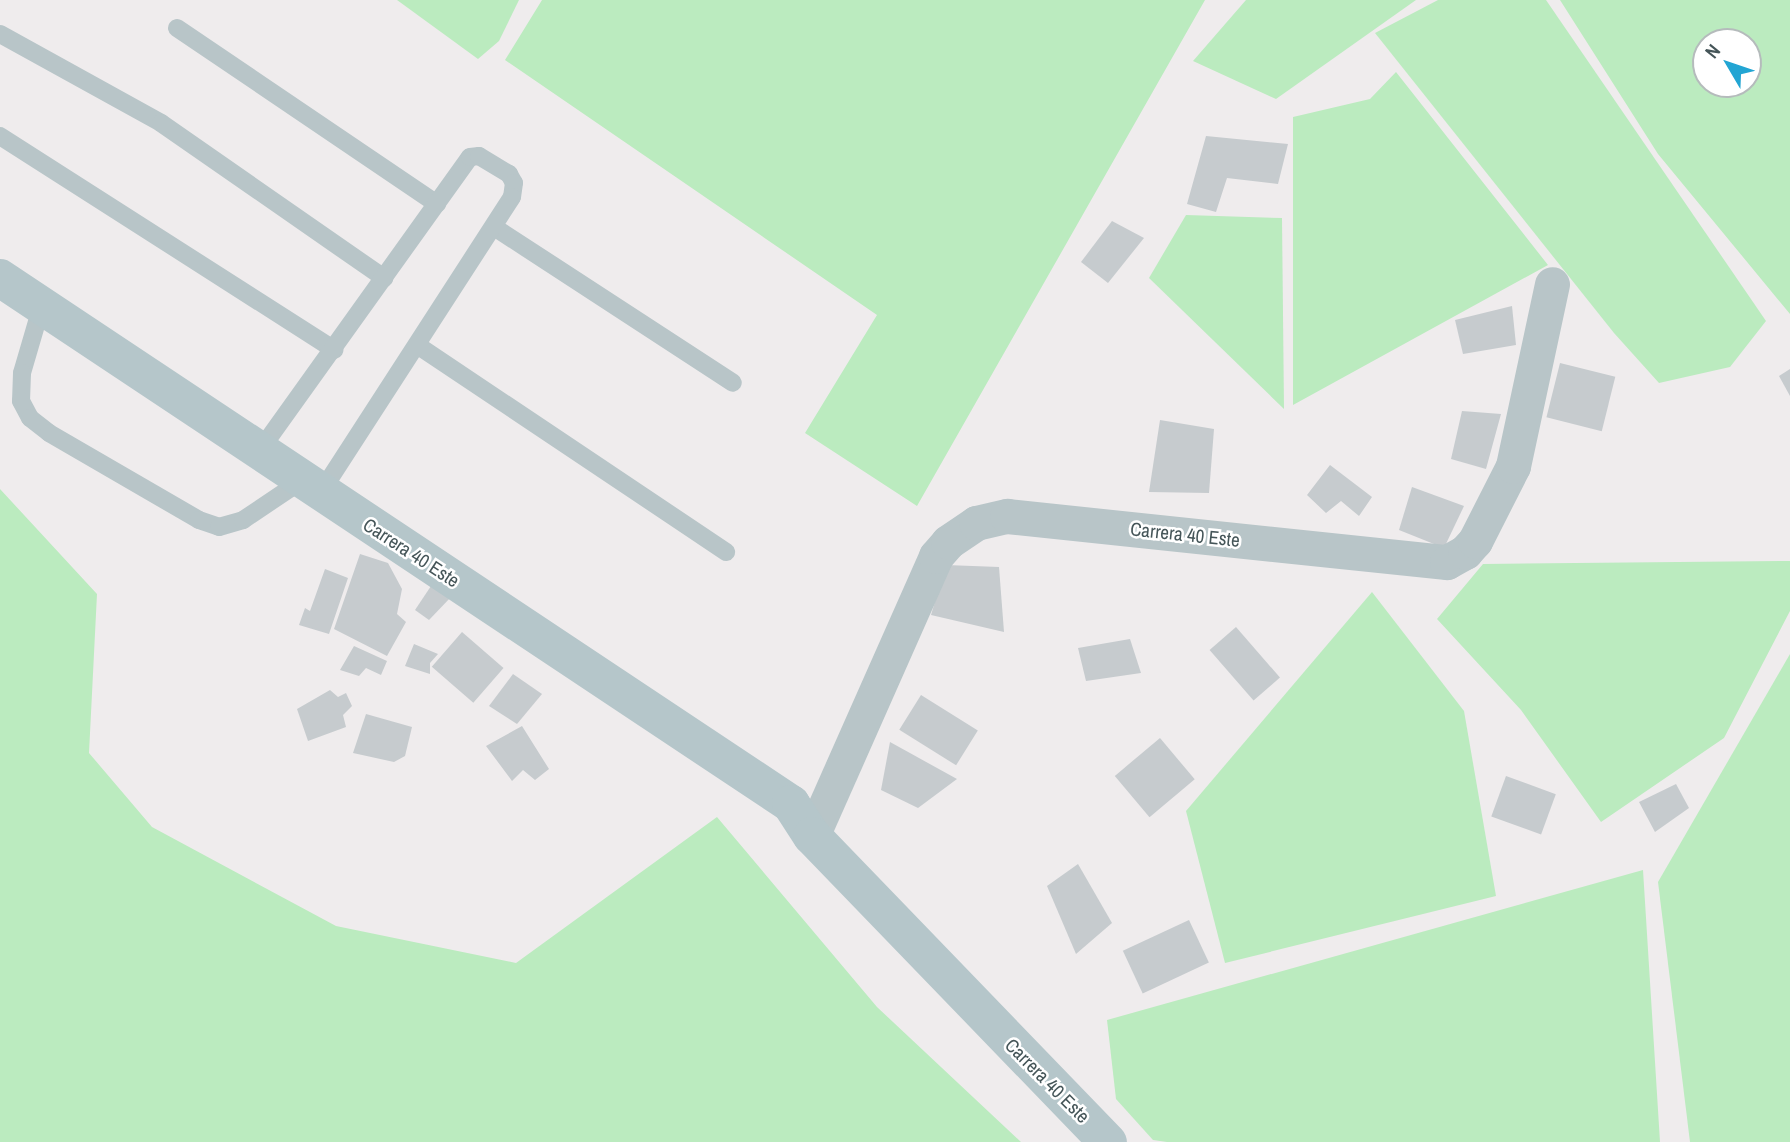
<!DOCTYPE html>
<html>
<head>
<meta charset="utf-8">
<style>
	body { margin:0 }
	#map { position:relative; width:1790px; height:1142px; overflow:hidden; background:#efeced; font-family:"Archivo Narrow",sans-serif }
	div>[style] { position:absolute }
	.green>* { inset:0; background:#bbebbf }
	.building>* { inset:0; background:#c6cbce; transform-origin:0 0 }
	.lane>* { height:18px; margin:-9px; padding:0 9px; transform-origin:9px; border-radius:9px; background:#b8c5c8 }
	.street>* { height:35px; margin:-17.5px; padding:0 17.5px; transform-origin:17.5px; border-radius:17.5px; background:#b8c5c8 }
	.secondary>* { height:38px; margin:-19px; padding:0 19px; transform-origin:19px; border-radius:19px; background:#b5c6ca }
	span { translate:-50% -50%; white-space:nowrap; text-align:center; line-height:1.15; -webkit-text-stroke:5px #fff; paint-order:stroke }
	.street-label { font-size:19px; color:#455558 }
	.north { position:absolute; left:1692px; top:28px; width:70px; height:70px; box-sizing:border-box; background:#fff; border:2px solid #b5bbbc; border-radius:50%; rotate:309deg; font-size:19px; font-weight:700; line-height:28px; text-align:center; color:#455558 }
	.north::after { content:''; display:block; margin:auto; width:24px; height:32px; background:#22a5d3; clip-path:polygon(50% 0,100% 100%,50% 72%,0 100%) }
</style>
</head>
<body>
<div id="map">
	<div class="green">
		<i style="clip-path:polygon(397px 0,519px 0,499px 41px,478px 59px)"></i>
		<i style="clip-path:polygon(542px 0,1205px 0,917px 506px,805px 433px,877px 315px,505px 60px)"></i>
		<i style="clip-path:polygon(1246px 0,1416px 0,1276px 99px,1193px 61px)"></i>
		<i style="clip-path:polygon(1438px 0,1546px 0,1766px 321px,1730px 367px,1659px 383px,1614px 333px,1375px 33px)"></i>
		<i style="clip-path:polygon(evenodd,1560px 0,1790px 0,1790px 314px,1658px 154px,1560px 0,1706px 42px,1748px 42px,1748px 84px,1706px 84px,1706px 42px)"></i>
		<i style="clip-path:polygon(1396px 72px,1548px 265px,1293px 405px,1293px 117px,1370px 99px)"></i>
		<i style="clip-path:polygon(1186px 215px,1282px 218px,1284px 409px,1149px 278px)"></i>
		<i style="clip-path:polygon(0 489px,97px 594px,89px 753px,152px 827px,336px 926px,516px 963px,717px 817px,877px 1007px,1021px 1142px,0 1142px)"></i>
		<i style="clip-path:polygon(1790px 561px,1790px 611px,1724px 738px,1601px 822px,1521px 710px,1437px 619px,1483px 564px)"></i>
		<i style="clip-path:polygon(1372px 592px,1464px 711px,1496px 896px,1225px 963px,1186px 811px)"></i>
		<i style="clip-path:polygon(1790px 654px,1790px 1142px,1690px 1142px,1658px 882px)"></i>
		<i style="clip-path:polygon(1643px 870px,1660px 1142px,1167px 1142px,1153px 1140px,1116px 1099px,1107px 1020px)"></i>
	</div>
	<div class="building">
		<i style="clip-path:polygon(1206px 136px,1288px 144px,1278px 184px,1227px 178px,1216px 212px,1187px 204px)"></i>
		<i style="clip-path:polygon(1112px 221px,1144px 238px,1108px 283px,1081px 262px)"></i>
		<i style="clip-path:polygon(1512px 306px,1516px 345px,1463px 354px,1455px 320px)"></i>
		<i style="left:1560px;top:363px;width:57px;height:56px;rotate:14deg"></i>
		<i style="clip-path:polygon(1790px 369px,1790px 396px,1779px 376px)"></i>
		<i style="clip-path:polygon(1462px 411px,1501px 414px,1486px 469px,1451px 459px)"></i>
		<i style="clip-path:polygon(1160px 420px,1214px 429px,1209px 493px,1149px 492px)"></i>
		<i style="clip-path:polygon(1330px 465px,1372px 497px,1359px 516px,1341px 501px,1326px 513px,1307px 495px)"></i>
		<i style="clip-path:polygon(1412px 487px,1464px 506px,1444px 548px,1399px 530px)"></i>
		<i style="clip-path:polygon(360px 554px,388px 563px,402px 589px,397px 614px,406px 622px,387px 656px,334px 629px)"></i>
		<i style="clip-path:polygon(946px 565px,999px 567px,1004px 632px,931px 615px)"></i>
		<i style="clip-path:polygon(325px 569px,348px 578px,329px 634px,299px 625px,305px 608px,310px 611px)"></i>
		<i style="clip-path:polygon(433px 583px,452px 596px,429px 620px,415px 610px)"></i>
		<i style="left:1236px;top:627px;width:67px;height:35px;rotate:49deg"></i>
		<i style="left:462px;top:632px;width:55px;height:46px;rotate:41deg"></i>
		<i style="clip-path:polygon(1130px 639px,1141px 673px,1086px 681px,1078px 648px)"></i>
		<i style="clip-path:polygon(414px 644px,438px 654px,430px 663px,430px 674px,405px 666px)"></i>
		<i style="clip-path:polygon(354px 646px,387px 661px,381px 675px,366px 668px,359px 676px,340px 670px)"></i>
		<i style="clip-path:polygon(513px 674px,542px 694px,517px 724px,489px 706px)"></i>
		<i style="clip-path:polygon(330px 690px,338px 697px,346px 693px,352px 706px,343px 715px,346px 727px,308px 741px,297px 709px)"></i>
		<i style="left:921px;top:695px;width:67px;height:41px;rotate:32deg"></i>
		<i style="clip-path:polygon(366px 714px,412px 727px,405px 756px,394px 762px,353px 753px)"></i>
		<i style="clip-path:polygon(522px 726px,549px 769px,535px 780px,523px 770px,512px 781px,486px 746px)"></i>
		<i style="left:1160px;top:738px;width:54px;height:59px;rotate:50deg"></i>
		<i style="clip-path:polygon(890px 742px,957px 779px,918px 808px,881px 790px)"></i>
		<i style="left:1506px;top:776px;width:53px;height:43px;rotate:20deg"></i>
		<i style="clip-path:polygon(1676px 784px,1689px 808px,1655px 832px,1639px 802px)"></i>
		<i style="clip-path:polygon(1078px 864px,1112px 923px,1076px 954px,1047px 886px)"></i>
		<i style="left:1189px;top:920px;width:47px;height:73px;rotate:65deg"></i>
	</div>
	<div class="lane">
		<i style="left:177px;top:28px;width:314px;rotate:34.1deg"></i>
		<i style="left:0;top:34px;width:184px;rotate:28.9deg"></i>
		<i style="left:161px;top:123px;width:272px;rotate:34.8deg"></i>
		<i style="left:0;top:136px;width:397px;rotate:32.6deg"></i>
		<i style="left:494px;top:227px;width:285px;rotate:33.1deg"></i>
		<i style="left:41px;top:308px;width:68px;rotate:106.3deg"></i>
		<i style="left:22px;top:373px;width:28px;rotate:92deg"></i>
		<i style="left:21px;top:401px;width:19px;rotate:62deg"></i>
		<i style="left:30px;top:418px;width:24px;rotate:38deg"></i>
		<i style="left:49px;top:433px;width:173px;rotate:30.1deg"></i>
		<i style="left:199px;top:520px;width:21px;rotate:19deg"></i>
		<i style="left:219px;top:527px;width:25px;rotate:-16deg"></i>
		<i style="left:243px;top:520px;width:70px;rotate:-33.9deg"></i>
		<i style="left:417px;top:345px;width:372px;rotate:33.8deg"></i>
		<i style="left:258px;top:453px;width:364px;rotate:-54.4deg"></i>
		<i style="left:470px;top:157px;width:9px;rotate:-6deg"></i>
		<i style="left:479px;top:156px;width:35px;rotate:31deg"></i>
		<i style="left:509px;top:174px;width:10px;rotate:61deg"></i>
		<i style="left:514px;top:183px;width:14px;rotate:98deg"></i>
		<i style="left:512px;top:197px;width:354px;rotate:122.9deg"></i>
	</div>
	<div class="street">
		<i style="left:812px;top:836px;width:306px;rotate:-66.1deg"></i>
		<i style="left:936px;top:556px;width:18px;rotate:-49deg"></i>
		<i style="left:948px;top:542px;width:34px;rotate:-34deg"></i>
		<i style="left:976px;top:523px;width:32px;rotate:-13deg"></i>
		<i style="left:1007px;top:516px;width:442px;rotate:6deg"></i>
		<i style="left:1447px;top:562px;width:21px;rotate:-29deg"></i>
		<i style="left:1465px;top:552px;width:15px;rotate:-48deg"></i>
		<i style="left:1475px;top:541px;width:84px;rotate:-63.1deg"></i>
		<i style="left:1513px;top:466px;width:186px;rotate:-77.9deg"></i>
	</div>
	<div class="secondary">
		<i style="left:0;top:278px;width:950px;rotate:33.62deg"></i>
		<i style="left:791px;top:804px;width:38px;rotate:57deg"></i>
		<i style="left:812px;top:836px;width:426px;rotate:46deg"></i>
	</div>
	<div class="street-label">
		<span style="left:1185px;top:535px;rotate:6deg">Carrera 40 Este</span>
		<span style="left:411px;top:553px;rotate:33deg">Carrera 40 Este</span>
		<span style="left:1047px;top:1081px;rotate:45deg">Carrera 40 Este</span>
	</div>
	<div class="north">N</div>
</div>
</body>
</html>
